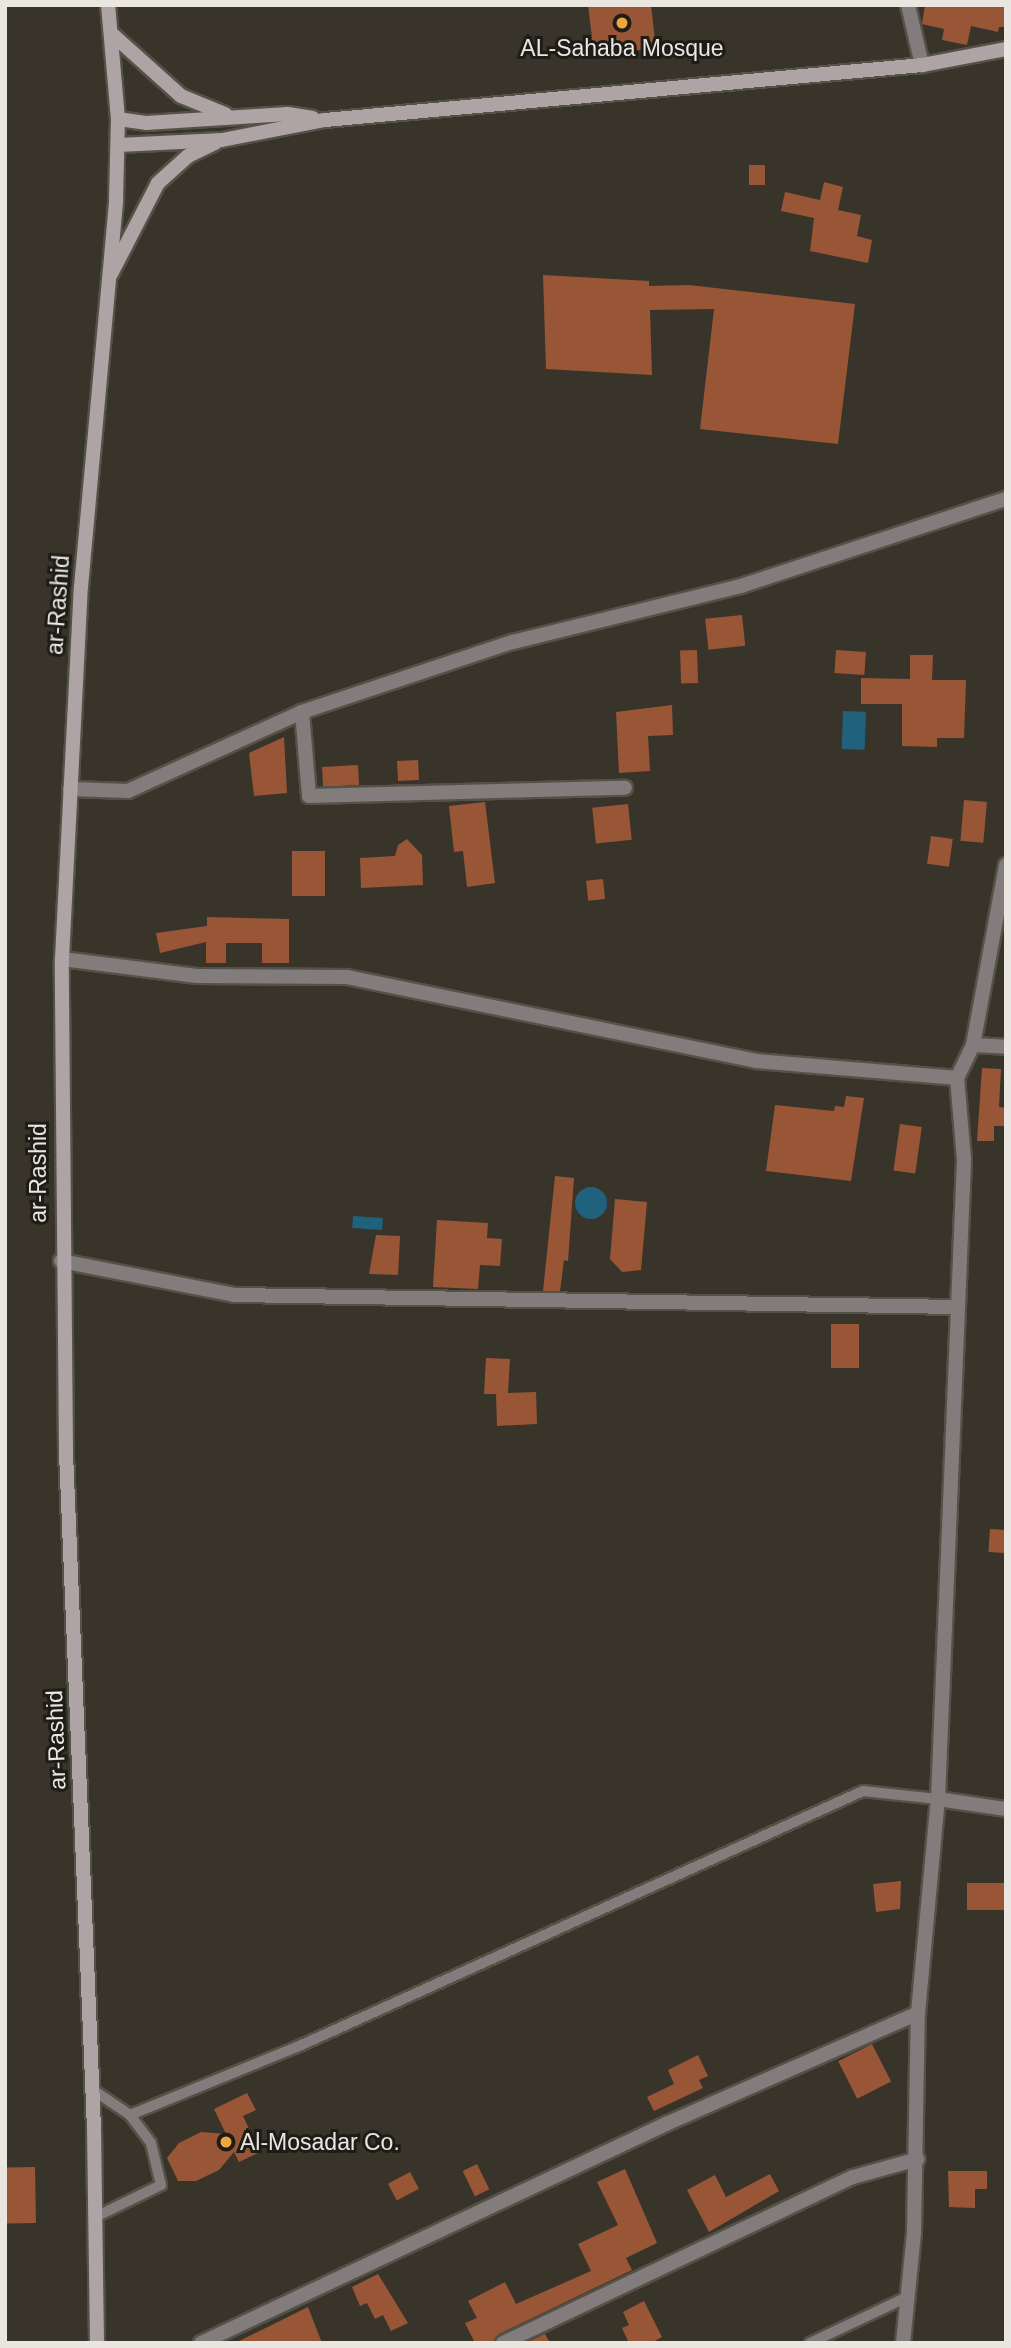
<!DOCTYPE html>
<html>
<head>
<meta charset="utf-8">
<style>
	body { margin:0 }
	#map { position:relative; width:1011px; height:2348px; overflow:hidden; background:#38342a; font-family:Helvetica,sans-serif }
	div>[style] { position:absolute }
	.water>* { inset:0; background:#20617e; transform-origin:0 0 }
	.round { border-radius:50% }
	.building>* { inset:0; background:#985637; transform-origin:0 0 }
	.roads { filter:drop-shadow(2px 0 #545147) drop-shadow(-2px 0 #545147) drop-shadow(0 2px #545147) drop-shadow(0 -2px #545147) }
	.lane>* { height:10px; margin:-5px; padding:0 5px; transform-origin:5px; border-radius:5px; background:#827c7c }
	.street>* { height:14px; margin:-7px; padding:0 7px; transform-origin:7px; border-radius:7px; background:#827c7c }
	.secondary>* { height:14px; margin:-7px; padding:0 7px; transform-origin:7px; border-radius:7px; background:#aea4a5 }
	.dots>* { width:19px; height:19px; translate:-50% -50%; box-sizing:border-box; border:4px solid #1e1c17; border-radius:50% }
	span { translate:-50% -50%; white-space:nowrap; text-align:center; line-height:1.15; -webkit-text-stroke:6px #1e1c17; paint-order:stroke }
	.poi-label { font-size:23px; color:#eae7e1 }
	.left { translate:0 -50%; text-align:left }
	.street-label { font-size:23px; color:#eae7e1 }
	.frame { position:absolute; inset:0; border:7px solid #eae7e1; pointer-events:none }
</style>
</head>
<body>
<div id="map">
	<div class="water">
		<i style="left:843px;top:711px;width:23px;height:38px;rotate:2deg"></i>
		<i class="round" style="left:575px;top:1187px;width:32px;height:32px"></i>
		<i style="left:353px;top:1216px;width:30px;height:12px;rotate:4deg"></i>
	</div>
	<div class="building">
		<i style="clip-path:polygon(588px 5px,651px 5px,656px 49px,600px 53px,593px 46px)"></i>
		<i style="clip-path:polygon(925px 5px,1006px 5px,1006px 27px,999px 27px,998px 32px,971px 26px,967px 45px,942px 40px,944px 29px,922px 24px)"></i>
		<i style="left:749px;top:165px;width:16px;height:20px"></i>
		<i style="clip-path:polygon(824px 182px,843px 187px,838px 210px,861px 215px,857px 236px,872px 240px,868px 263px,810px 251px,814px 218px,781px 211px,785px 192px,820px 200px)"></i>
		<i style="clip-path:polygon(543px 275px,649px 281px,649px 286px,689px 285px,855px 304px,838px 444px,700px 429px,714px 309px,650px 310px,652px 375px,546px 369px)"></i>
		<i style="left:742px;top:615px;width:31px;height:37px;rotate:84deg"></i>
		<i style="left:697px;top:650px;width:33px;height:17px;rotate:88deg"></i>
		<i style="left:836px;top:650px;width:30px;height:23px;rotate:4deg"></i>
		<i style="clip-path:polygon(910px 655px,933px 655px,932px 680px,966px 680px,964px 738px,937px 738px,937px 747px,902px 746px,902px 704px,861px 704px,861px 678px,910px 679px)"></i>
		<i style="clip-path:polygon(672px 705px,673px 735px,648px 736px,650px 771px,619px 773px,616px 712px)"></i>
		<i style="clip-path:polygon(284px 737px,287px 793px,254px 796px,249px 753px)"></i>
		<i style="left:418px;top:760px;width:20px;height:21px;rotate:87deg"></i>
		<i style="left:358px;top:765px;width:20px;height:36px;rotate:87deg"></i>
		<i style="left:964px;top:800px;width:23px;height:41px;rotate:5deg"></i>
		<i style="clip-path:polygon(485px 802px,495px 883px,467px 887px,463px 851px,454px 852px,449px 806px)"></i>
		<i style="left:628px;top:804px;width:36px;height:36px;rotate:84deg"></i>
		<i style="left:931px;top:836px;width:22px;height:28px;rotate:8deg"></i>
		<i style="clip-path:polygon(407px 839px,422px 855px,423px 885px,361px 888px,360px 858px,395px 856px,398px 845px)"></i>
		<i style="left:325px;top:851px;width:45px;height:33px;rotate:90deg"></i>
		<i style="left:603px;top:879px;width:20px;height:17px;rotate:84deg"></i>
		<i style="clip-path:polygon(207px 917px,289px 919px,289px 963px,262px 963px,262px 943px,226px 943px,226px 963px,206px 963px,206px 942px,160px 953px,156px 933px,207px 926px)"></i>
		<i style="clip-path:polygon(982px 1068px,1001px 1069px,999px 1107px,1006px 1108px,1006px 1126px,994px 1126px,994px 1141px,977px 1141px)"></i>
		<i style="clip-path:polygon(846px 1096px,864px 1098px,851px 1181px,766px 1171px,775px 1105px,834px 1111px,835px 1106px,844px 1107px)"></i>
		<i style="left:900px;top:1124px;width:22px;height:47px;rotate:8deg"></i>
		<i style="clip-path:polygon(555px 1176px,574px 1178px,568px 1261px,564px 1260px,560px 1291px,543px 1291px)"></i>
		<i style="clip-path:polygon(615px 1199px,647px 1202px,641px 1270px,622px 1272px,610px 1259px)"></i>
		<i style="clip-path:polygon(437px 1220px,488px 1223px,487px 1238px,502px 1239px,500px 1266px,480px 1265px,478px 1289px,433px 1287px)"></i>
		<i style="clip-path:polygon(376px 1235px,400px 1236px,398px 1275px,369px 1274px)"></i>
		<i style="left:831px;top:1324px;width:28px;height:44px"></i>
		<i style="clip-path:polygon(486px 1358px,510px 1359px,508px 1393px,536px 1392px,537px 1424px,497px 1426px,496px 1394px,484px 1394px)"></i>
		<i style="left:990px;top:1529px;width:16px;height:23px;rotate:4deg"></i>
		<i style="clip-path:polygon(901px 1881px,900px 1909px,876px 1912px,873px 1884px)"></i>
		<i style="left:1006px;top:1883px;width:27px;height:39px;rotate:90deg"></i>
		<i style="left:872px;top:2044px;width:42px;height:38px;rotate:63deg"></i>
		<i style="clip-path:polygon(698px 2055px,708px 2076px,699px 2080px,703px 2088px,654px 2111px,647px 2097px,674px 2084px,668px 2070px)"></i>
		<i style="clip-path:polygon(247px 2093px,256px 2110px,243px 2116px,260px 2152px,239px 2162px,234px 2152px,219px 2170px,196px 2181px,178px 2181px,167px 2158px,179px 2143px,201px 2132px,226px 2134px,214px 2109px)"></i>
		<i style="left:477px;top:2164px;width:28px;height:16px;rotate:64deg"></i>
		<i style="left:35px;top:2167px;width:56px;height:30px;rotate:89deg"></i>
		<i style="clip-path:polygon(625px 2169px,657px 2243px,626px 2258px,632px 2270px,499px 2334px,493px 2343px,475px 2343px,465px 2323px,477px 2318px,468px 2301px,505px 2282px,516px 2304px,591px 2271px,578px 2244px,618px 2225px,597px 2182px)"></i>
		<i style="clip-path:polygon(948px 2171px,987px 2171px,987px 2189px,975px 2189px,975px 2208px,949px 2207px)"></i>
		<i style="left:410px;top:2172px;width:19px;height:25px;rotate:62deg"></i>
		<i style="clip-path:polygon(770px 2174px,779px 2191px,709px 2232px,687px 2190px,715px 2175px,726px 2197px)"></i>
		<i style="clip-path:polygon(378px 2274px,408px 2323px,391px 2331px,383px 2315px,375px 2319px,367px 2303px,360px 2306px,352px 2287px)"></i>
		<i style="clip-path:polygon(644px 2301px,662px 2337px,651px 2343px,629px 2343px,622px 2328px,629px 2325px,623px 2312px)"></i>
		<i style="clip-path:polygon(308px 2307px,322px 2343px,235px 2343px)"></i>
		<i style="clip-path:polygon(545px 2334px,550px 2343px,526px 2343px)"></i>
	</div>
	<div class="roads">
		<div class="lane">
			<i style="left:93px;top:2090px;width:45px;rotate:34deg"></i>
			<i style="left:130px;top:2115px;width:35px;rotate:53deg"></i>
			<i style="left:151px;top:2143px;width:43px;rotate:76.6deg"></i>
			<i style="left:161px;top:2185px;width:73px;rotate:154.1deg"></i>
			<i style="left:130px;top:2115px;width:180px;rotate:-22.2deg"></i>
			<i style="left:297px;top:2047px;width:621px;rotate:-24.34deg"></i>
			<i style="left:863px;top:1791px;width:75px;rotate:6.1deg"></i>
			<i style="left:810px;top:2343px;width:105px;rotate:-25.3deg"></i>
		</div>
		<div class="street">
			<i style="left:908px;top:5px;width:62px;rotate:76.9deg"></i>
			<i style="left:302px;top:712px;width:84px;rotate:85.2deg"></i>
			<i style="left:309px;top:796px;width:316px;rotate:-1.5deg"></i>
			<i style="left:70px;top:789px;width:58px;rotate:2deg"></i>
			<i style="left:128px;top:791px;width:191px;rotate:-24.4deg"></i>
			<i style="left:302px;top:712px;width:222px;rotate:-18.4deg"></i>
			<i style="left:513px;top:642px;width:235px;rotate:-13.8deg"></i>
			<i style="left:741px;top:586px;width:279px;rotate:-18.2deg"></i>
			<i style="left:62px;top:959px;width:136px;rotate:7.2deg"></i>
			<i style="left:197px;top:976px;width:150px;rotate:0.4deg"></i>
			<i style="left:347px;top:977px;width:418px;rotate:11.6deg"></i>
			<i style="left:756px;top:1061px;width:202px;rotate:4.8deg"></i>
			<i style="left:973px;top:1045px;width:33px;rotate:3deg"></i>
			<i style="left:61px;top:1261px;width:176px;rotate:11.1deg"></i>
			<i style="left:234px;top:1295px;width:724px;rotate:0.95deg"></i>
			<i style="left:938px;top:1799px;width:69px;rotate:8.4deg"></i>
			<i style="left:201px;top:2343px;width:516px;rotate:-25.22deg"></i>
			<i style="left:668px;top:2123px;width:273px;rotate:-23.7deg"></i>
			<i style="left:503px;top:2343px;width:387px;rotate:-25.4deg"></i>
			<i style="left:853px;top:2177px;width:67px;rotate:-15.5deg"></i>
			<i style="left:903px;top:2343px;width:111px;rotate:-84.3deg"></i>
			<i style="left:914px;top:2233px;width:220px;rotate:-89deg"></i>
			<i style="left:918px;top:2013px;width:215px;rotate:-84.7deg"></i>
			<i style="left:938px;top:1799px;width:641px;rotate:-87.67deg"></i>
			<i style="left:964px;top:1159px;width:81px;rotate:-94.9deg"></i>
			<i style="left:957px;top:1078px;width:37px;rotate:-64deg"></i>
			<i style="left:973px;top:1045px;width:183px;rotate:-79.6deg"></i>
		</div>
		<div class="secondary">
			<i style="left:113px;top:35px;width:91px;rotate:41.9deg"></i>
			<i style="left:181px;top:96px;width:48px;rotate:22.2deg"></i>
			<i style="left:118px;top:119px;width:28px;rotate:8deg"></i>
			<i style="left:146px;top:123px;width:142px;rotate:-3.6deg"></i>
			<i style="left:288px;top:114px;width:25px;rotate:9deg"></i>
			<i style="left:118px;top:145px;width:104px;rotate:-2.8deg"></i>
			<i style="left:222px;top:140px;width:105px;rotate:-11deg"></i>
			<i style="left:325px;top:120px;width:600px;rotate:-5.26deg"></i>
			<i style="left:922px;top:65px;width:86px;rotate:-10.8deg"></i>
			<i style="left:111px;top:274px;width:102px;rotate:-62.7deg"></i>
			<i style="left:158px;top:183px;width:40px;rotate:-42deg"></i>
			<i style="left:188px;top:156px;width:30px;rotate:-26deg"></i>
			<i style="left:97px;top:2343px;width:214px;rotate:-90.8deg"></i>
			<i style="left:94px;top:2129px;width:678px;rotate:-92.37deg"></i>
			<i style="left:66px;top:1452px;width:493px;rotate:-90.5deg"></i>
			<i style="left:62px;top:959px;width:372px;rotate:-87.1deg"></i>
			<i style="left:81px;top:587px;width:389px;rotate:-84.8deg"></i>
			<i style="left:116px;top:200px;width:81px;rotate:-88.6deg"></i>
			<i style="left:118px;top:119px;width:114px;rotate:-95deg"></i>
		</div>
	</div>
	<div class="dots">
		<i style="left:622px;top:23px;background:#efa73d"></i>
		<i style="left:226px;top:2142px;background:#efa73d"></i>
	</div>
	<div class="poi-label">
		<span style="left:622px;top:48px">AL-Sahaba Mosque</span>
		<span class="left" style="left:240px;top:2142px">Al-Mosadar Co.</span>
	</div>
	<div class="street-label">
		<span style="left:58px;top:605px;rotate:-86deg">ar-Rashid</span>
		<span style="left:38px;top:1173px;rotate:-90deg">ar-Rashid</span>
		<span style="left:56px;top:1740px;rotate:-92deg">ar-Rashid</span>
	</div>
	<div class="frame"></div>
</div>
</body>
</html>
